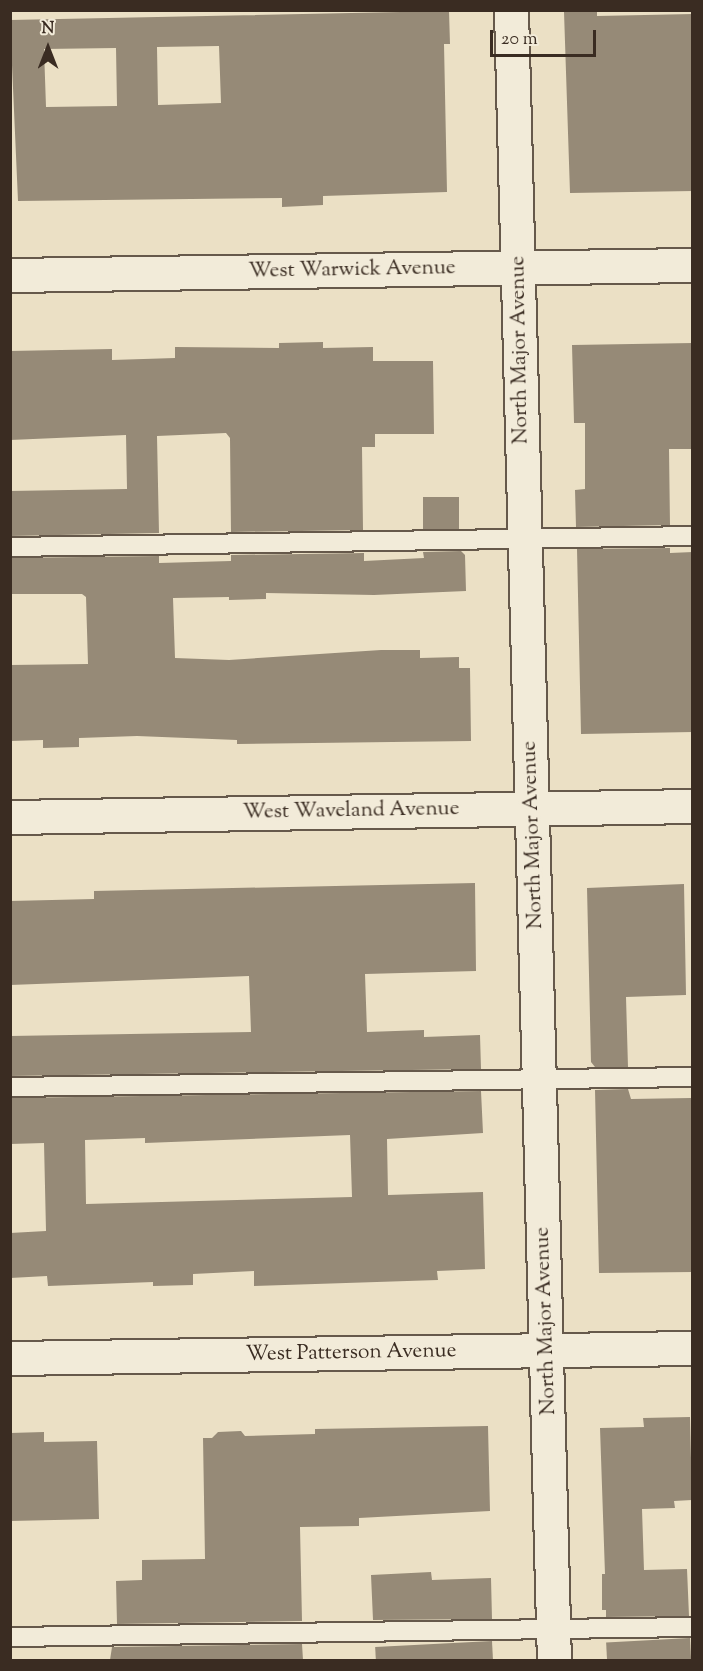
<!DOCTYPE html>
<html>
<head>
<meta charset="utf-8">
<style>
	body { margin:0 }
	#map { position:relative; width:703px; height:1671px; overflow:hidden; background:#ebe0c5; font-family:"Sorts Mill Goudy",serif }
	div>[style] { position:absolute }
	.building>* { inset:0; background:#968a77; transform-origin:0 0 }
	.roads { filter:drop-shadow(2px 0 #66594b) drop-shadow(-2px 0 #66594b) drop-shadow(0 2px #66594b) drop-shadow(0 -2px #66594b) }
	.lane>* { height:18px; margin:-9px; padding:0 9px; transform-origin:9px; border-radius:9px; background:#f2ebd9 }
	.street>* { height:33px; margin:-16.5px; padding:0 16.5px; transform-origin:16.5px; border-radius:16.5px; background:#f2ebd9 }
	span { translate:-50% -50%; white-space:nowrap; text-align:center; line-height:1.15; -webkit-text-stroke:4.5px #f2ebd9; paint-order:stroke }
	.street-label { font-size:21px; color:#3a2c22 }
	.frame { position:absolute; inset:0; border:12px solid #3a2c22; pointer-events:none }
	.north { position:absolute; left:18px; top:18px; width:60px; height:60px; -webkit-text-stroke:4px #f2ebd9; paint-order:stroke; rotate:0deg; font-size:16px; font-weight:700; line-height:24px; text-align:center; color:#3a2c22 }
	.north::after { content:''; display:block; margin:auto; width:21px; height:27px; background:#3a2c22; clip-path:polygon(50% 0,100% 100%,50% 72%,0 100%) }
	.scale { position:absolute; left:490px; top:30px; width:106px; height:27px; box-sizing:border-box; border:3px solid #3a2c22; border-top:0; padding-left:8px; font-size:18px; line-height:21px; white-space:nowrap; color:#3a2c22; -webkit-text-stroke:4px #f2ebd9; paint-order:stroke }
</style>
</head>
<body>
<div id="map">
	<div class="building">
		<i style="clip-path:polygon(evenodd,449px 11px,450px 44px,444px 44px,447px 192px,323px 196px,323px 205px,282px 207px,282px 198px,18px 201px,10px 20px,449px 11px,219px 46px,221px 103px,158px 105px,157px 47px,219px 46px,449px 11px,116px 48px,117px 106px,46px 107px,44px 49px,116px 48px)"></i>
		<i style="clip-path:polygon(597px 11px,597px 16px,693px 14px,693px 191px,570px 193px,564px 12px)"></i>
		<i style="clip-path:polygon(323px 342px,323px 348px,373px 347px,373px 361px,433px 361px,434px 434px,375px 434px,375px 447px,362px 447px,363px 530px,231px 532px,230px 438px,226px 433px,157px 436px,159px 533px,10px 536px,10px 491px,127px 489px,126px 435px,10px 440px,10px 351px,112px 349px,112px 360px,175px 358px,175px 347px,279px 348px,279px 343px)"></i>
		<i style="clip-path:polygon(693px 343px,693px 449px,669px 449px,670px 525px,576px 527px,575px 490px,585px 489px,585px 423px,574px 423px,572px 345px)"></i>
		<i style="left:423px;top:497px;width:36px;height:32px"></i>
		<i style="clip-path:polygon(670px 548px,670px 553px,693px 552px,693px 732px,581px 734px,577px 549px)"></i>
		<i style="clip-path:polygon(461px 551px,465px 555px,466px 591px,374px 595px,266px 593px,266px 599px,229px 600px,229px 597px,173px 598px,175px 658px,229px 660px,381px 650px,420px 650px,420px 658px,459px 657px,459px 668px,470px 668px,471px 741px,237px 744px,237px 740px,137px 736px,79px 738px,79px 747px,43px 748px,43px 740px,10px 741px,10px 665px,88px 664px,86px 597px,82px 594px,10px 594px,10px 558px,159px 556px,159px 563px,231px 561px,231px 555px,364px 553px,364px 561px,424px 558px,423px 552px)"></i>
		<i style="clip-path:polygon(475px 883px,476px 971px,365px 974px,367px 1032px,424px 1030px,424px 1037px,480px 1035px,481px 1069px,10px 1076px,10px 1036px,251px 1032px,249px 976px,10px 985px,10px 901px,94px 899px,94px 891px)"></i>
		<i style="clip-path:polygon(684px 884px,686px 995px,626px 997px,628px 1067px,595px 1067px,591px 1062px,587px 888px)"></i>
		<i style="clip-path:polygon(628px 1089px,631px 1099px,691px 1098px,693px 1272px,599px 1273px,595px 1090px)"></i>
		<i style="clip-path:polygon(evenodd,481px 1091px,483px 1133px,387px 1139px,388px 1195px,483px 1192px,485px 1269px,437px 1271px,438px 1280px,254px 1286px,254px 1271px,193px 1274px,193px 1285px,153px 1286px,153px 1282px,48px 1286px,47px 1276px,10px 1278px,10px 1233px,46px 1231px,44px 1143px,10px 1144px,10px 1098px,481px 1091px,350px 1135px,352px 1197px,86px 1204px,85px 1140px,145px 1138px,145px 1143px,350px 1135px)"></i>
		<i style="clip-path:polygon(690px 1417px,692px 1500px,674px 1501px,675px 1508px,642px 1509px,644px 1570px,687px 1569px,689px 1616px,606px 1617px,606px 1610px,602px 1610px,602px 1574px,605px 1574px,600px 1428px,644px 1427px,643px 1418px)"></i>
		<i style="clip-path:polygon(488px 1426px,490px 1511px,359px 1518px,359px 1526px,300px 1527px,302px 1621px,117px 1624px,116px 1581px,142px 1580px,142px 1560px,205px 1559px,203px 1438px,212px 1438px,218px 1432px,241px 1431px,245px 1436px,315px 1434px,315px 1429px)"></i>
		<i style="clip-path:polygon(44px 1432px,44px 1442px,97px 1441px,99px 1519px,10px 1521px,10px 1433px)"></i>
		<i style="clip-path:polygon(431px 1572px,432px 1580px,491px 1578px,492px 1619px,373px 1620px,371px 1575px)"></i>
		<i style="left:690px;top:1638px;width:22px;height:84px;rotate:87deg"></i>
		<i style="left:492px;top:1641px;width:19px;height:117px;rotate:87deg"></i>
		<i style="clip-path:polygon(302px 1644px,303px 1660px,110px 1660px,112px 1647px)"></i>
	</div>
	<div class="roads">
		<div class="lane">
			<i style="left:10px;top:547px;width:682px;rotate:-0.92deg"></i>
			<i style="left:10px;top:1087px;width:682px;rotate:-0.84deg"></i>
			<i style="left:10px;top:1637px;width:682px;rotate:-0.84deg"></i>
		</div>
		<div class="street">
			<i style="left:511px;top:10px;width:1651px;rotate:88.51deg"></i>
			<i style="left:10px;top:275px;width:682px;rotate:-0.84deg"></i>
			<i style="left:10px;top:817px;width:682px;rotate:-0.92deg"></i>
			<i style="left:10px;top:1358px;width:682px;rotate:-0.84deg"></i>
		</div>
	</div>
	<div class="street-label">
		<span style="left:352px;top:270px;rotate:-1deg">West Warwick Avenue</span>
		<span style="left:520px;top:350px;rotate:-91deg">North Major Avenue</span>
		<span style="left:351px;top:811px;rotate:-1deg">West Waveland Avenue</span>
		<span style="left:533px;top:835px;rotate:-92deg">North Major Avenue</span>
		<span style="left:546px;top:1321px;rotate:-92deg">North Major Avenue</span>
		<span style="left:351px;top:1353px;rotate:-1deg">West Patterson Avenue</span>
	</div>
	<div class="frame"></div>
	<div class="north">N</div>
	<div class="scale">20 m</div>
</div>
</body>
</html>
